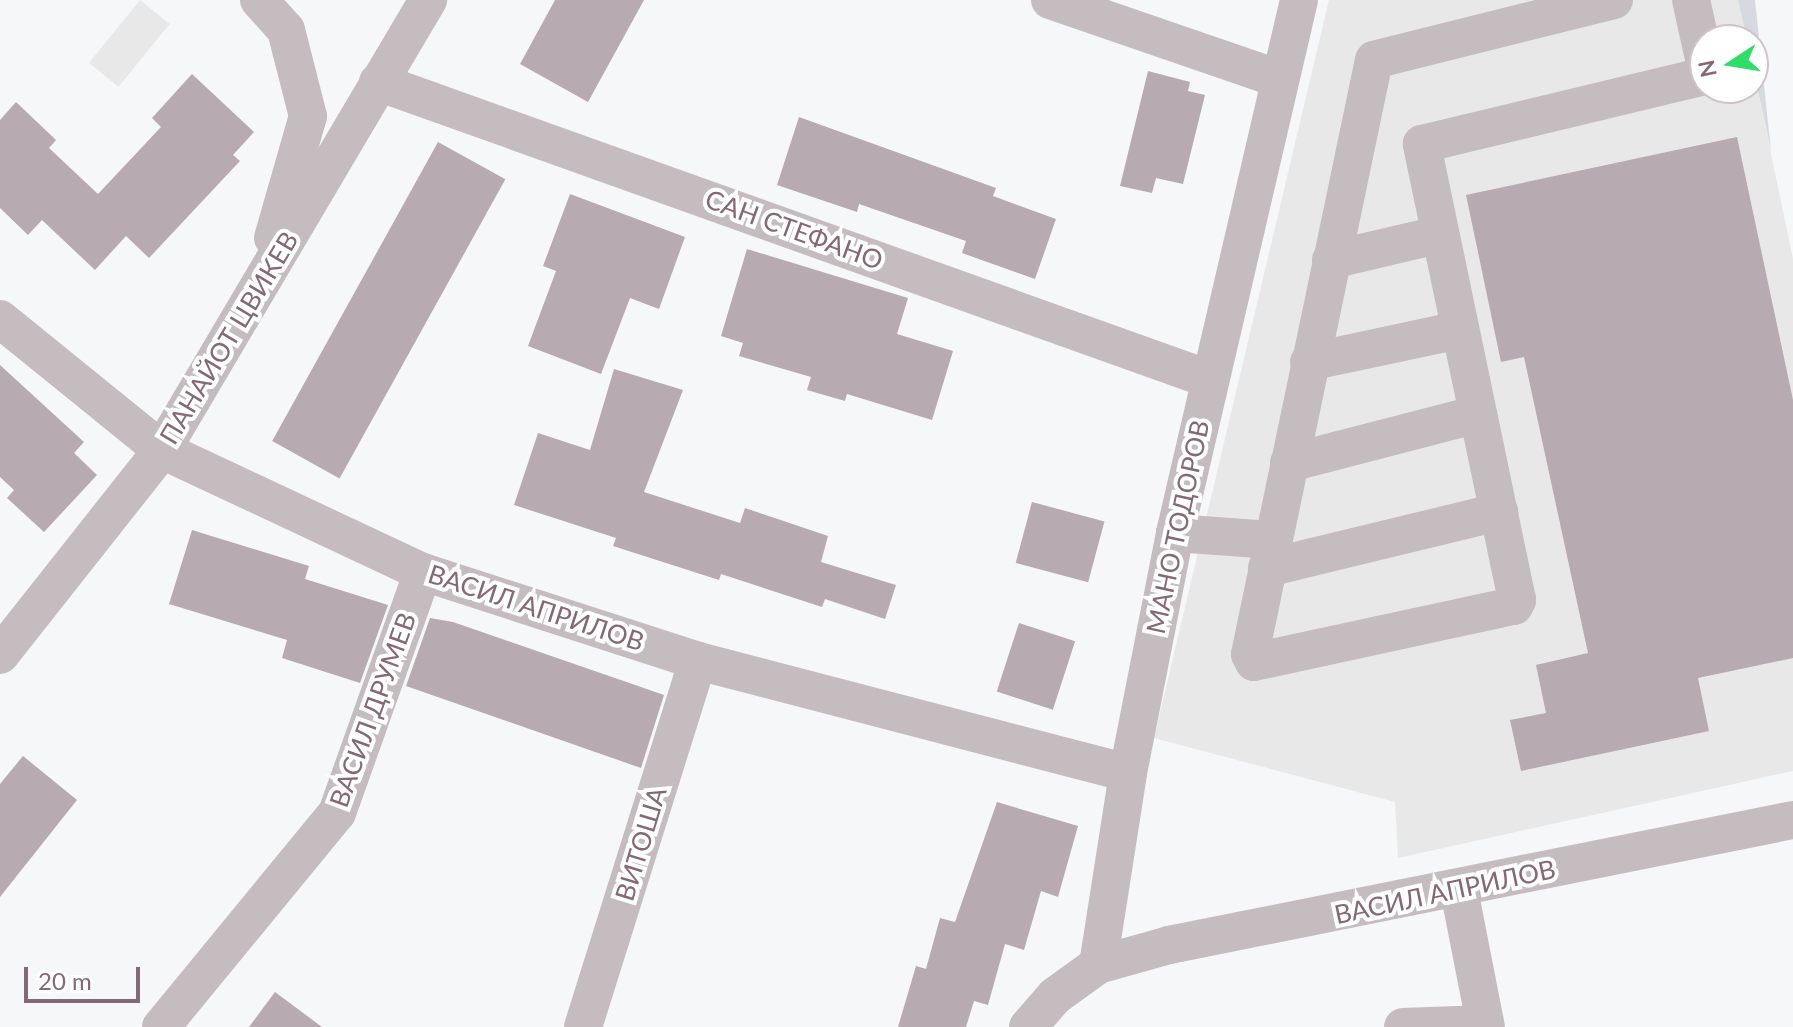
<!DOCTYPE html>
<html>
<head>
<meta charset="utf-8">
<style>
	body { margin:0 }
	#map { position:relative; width:1793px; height:1027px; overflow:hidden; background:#f5f7f8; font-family:Lato,sans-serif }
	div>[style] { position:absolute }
	.built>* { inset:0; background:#e8e8e9; transform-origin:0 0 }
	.green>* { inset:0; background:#d6d9df }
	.building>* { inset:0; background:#b7aab1; transform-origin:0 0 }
	.minor>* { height:38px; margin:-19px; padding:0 19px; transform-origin:19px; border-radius:19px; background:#c5bcc0 }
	span { translate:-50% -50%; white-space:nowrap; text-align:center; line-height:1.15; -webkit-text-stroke:8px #fff; paint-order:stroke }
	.street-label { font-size:26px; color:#856875 }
	.north { position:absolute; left:1689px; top:24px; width:80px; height:80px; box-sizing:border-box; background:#fff; border:2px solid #cec3c8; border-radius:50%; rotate:258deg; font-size:22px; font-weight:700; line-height:32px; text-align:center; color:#856875 }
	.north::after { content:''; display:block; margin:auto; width:28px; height:36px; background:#2ede66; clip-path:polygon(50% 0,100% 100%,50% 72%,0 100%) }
	.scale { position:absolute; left:24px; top:967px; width:116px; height:36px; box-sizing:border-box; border:4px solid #856875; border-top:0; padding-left:10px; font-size:24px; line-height:28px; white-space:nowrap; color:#856875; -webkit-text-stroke:6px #fff; paint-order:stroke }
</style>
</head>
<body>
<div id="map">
	<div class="built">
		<i style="left:140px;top:0;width:38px;height:81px;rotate:39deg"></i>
		<i style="clip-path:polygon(1329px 0,1738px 0,1747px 40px,1705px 40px,1705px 88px,1753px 88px,1753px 67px,1793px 259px,1793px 771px,1398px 858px,1395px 802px,1154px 738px)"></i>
	</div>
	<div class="green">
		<i style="clip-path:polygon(1738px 0,1755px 0,1771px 151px,1753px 67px,1753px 40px,1747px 40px)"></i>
	</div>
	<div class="building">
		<i style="clip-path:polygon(555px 0,644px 0,588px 102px,520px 64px)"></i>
		<i style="clip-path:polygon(1148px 71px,1190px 82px,1188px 91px,1205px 95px,1183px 184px,1156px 178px,1152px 193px,1120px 186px)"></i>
		<i style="clip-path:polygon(192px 74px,254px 132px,233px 155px,240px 161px,149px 258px,126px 236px,95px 270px,42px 220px,28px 235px,0 208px,0 120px,16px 102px,56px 140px,49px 148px,98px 194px,161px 127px,152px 118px)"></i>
		<i style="clip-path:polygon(799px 117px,996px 188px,993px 196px,1056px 219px,1035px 279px,962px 253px,966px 241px,859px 204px,857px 212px,777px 185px)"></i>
		<i style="clip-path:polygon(1737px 137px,1793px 400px,1793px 658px,1698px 678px,1709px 731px,1521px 771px,1510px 720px,1546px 713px,1536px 665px,1588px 653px,1524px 357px,1501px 362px,1466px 195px)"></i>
		<i style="left:438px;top:142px;width:77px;height:342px;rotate:29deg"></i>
		<i style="clip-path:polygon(570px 194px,685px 237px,659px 309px,630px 298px,601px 374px,528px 346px,556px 271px,543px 266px)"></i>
		<i style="clip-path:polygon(747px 249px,908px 298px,897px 334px,953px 351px,932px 420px,847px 394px,845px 401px,807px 390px,811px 377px,739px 356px,743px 343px,721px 336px)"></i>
		<i style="clip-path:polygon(0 365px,84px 442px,74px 453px,97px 475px,44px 532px,7px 498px,14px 490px,0 477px)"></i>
		<i style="clip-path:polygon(614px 369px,683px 390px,644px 492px,740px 523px,745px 508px,828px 536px,821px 562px,896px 585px,885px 619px,825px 599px,822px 607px,721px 574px,719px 580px,613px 546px,616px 538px,514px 505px,538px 433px,590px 450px)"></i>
		<i style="left:1032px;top:502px;width:75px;height:63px;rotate:15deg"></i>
		<i style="clip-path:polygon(192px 530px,309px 566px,305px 579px,388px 605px,360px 683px,282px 658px,287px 640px,169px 604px)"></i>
		<i style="clip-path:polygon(430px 618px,453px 622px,664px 695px,641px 768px,406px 686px)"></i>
		<i style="left:1019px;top:623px;width:59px;height:72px;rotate:18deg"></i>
		<i style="clip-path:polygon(23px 756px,77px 800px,0 897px,0 784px)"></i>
		<i style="clip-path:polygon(997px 802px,1078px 826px,1058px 897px,1041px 891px,1024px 950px,1005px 944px,988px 1005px,974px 1001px,966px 1027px,898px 1027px,916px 966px,926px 969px,940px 918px,955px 922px)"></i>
		<i style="clip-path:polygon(275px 992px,322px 1027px,249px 1027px)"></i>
	</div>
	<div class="minor">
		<i style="left:259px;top:0;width:40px;rotate:48deg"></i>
		<i style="left:286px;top:30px;width:89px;rotate:75.7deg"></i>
		<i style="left:308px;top:116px;width:127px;rotate:106deg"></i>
		<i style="left:1050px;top:0;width:242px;rotate:19deg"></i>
		<i style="left:1614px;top:0;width:247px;rotate:166deg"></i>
		<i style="left:1374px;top:60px;width:607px;rotate:101.79deg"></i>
		<i style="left:1250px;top:654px;width:9px;rotate:63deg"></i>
		<i style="left:1254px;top:662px;width:266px;rotate:-12.2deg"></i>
		<i style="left:1514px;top:606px;width:7px;rotate:-63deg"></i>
		<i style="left:1517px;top:600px;width:466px;rotate:-101.8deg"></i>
		<i style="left:1422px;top:144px;width:291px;rotate:-13.5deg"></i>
		<i style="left:1691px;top:0;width:65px;rotate:77.5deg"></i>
		<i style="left:378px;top:82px;width:882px;rotate:19.67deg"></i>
		<i style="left:1331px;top:260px;width:110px;rotate:-13.2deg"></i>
		<i style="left:0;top:319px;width:208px;rotate:39deg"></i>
		<i style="left:162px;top:450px;width:288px;rotate:25.1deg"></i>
		<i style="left:423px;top:572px;width:289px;rotate:17.9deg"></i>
		<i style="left:698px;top:661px;width:444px;rotate:14.6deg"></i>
		<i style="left:1309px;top:362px;width:153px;rotate:-12deg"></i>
		<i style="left:1289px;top:463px;width:195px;rotate:-14.5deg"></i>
		<i style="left:1175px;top:533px;width:98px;rotate:4.1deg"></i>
		<i style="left:1267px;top:568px;width:239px;rotate:-13.6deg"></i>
		<i style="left:0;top:655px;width:261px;rotate:-51.7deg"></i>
		<i style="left:162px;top:450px;width:523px;rotate:-59.41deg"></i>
		<i style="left:1459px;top:890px;width:140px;rotate:78.9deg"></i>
		<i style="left:1098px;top:965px;width:194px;rotate:-81.1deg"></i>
		<i style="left:1128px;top:773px;width:245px;rotate:-78.9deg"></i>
		<i style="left:1175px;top:533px;width:547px;rotate:-76.9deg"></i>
		<i style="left:161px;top:1027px;width:277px;rotate:-50.6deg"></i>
		<i style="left:337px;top:813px;width:256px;rotate:-70.4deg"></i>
		<i style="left:583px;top:1027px;width:384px;rotate:-72.6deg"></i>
		<i style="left:1028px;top:1027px;width:41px;rotate:-48.9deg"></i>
		<i style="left:1055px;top:996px;width:53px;rotate:-35.8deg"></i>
		<i style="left:1098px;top:965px;width:74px;rotate:-15.7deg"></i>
		<i style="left:1169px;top:945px;width:636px;rotate:-11.33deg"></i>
		<i style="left:1403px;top:1027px;width:82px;rotate:-2.1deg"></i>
	</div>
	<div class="street-label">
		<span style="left:794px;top:230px;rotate:20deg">САН СТЕФАНО</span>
		<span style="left:229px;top:338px;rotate:-59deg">ПАНАЙОТ ЦВИКЕВ</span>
		<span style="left:1178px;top:527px;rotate:-78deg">МАНО ТОДОРОВ</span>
		<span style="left:536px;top:608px;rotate:18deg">ВАСИЛ АПРИЛОВ</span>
		<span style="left:373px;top:710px;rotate:-70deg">ВАСИЛ ДРУМЕВ</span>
		<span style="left:641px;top:844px;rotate:-73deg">ВИТОША</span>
		<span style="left:1445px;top:892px;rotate:-12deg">ВАСИЛ АПРИЛОВ</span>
	</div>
	<div class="north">N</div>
	<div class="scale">20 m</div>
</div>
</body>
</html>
